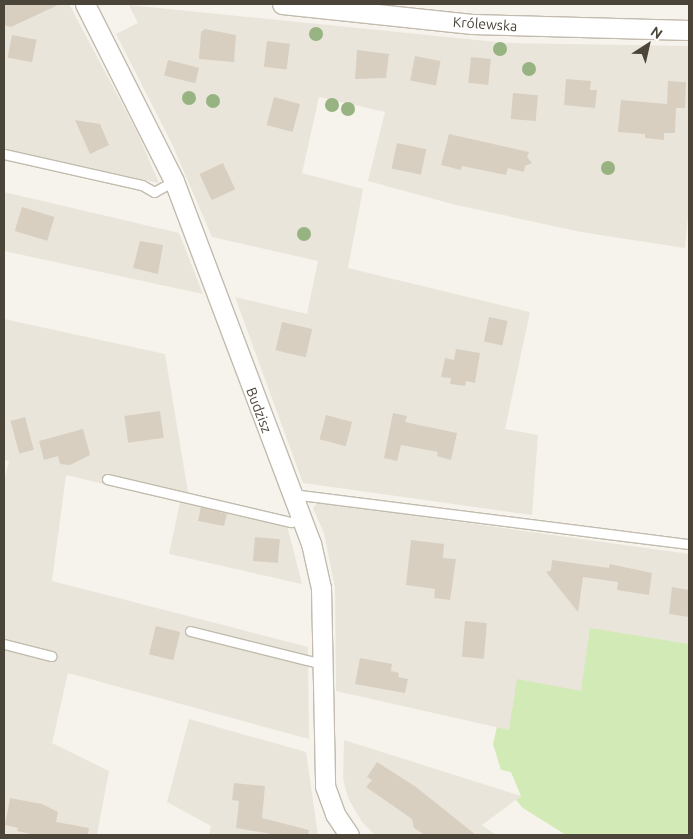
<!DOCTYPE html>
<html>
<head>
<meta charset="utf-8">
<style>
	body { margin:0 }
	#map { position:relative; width:693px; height:839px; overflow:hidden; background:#f6f3ec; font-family:Ubuntu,sans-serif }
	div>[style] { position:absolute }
	.residential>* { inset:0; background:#eae5da }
	.green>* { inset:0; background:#d2eab5 }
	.building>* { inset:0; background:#d8cfc1; transform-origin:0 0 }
	.roads { filter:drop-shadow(1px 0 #c2bbae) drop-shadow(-1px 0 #c2bbae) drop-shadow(0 1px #c2bbae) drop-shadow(0 -1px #c2bbae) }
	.service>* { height:9px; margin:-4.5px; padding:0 4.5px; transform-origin:4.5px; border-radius:4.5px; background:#fff }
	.minor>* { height:19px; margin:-9.5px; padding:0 9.5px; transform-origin:9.5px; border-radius:9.5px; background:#fff }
	.trees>* { width:14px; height:14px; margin:-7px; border-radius:50%; background:#97b381 }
	span { translate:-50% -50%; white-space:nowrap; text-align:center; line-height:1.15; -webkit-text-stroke:4px #fff; paint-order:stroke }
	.street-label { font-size:14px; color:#4b4439 }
	.frame { position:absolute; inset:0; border:5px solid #4b4439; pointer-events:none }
	.north { position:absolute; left:623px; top:20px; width:50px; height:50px; -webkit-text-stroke:4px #fff; paint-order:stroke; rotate:35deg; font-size:14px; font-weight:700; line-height:20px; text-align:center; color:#4b4439 }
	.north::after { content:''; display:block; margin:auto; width:18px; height:22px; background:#4b4439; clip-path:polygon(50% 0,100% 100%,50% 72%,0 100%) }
</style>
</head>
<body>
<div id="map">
	<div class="residential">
		<i style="clip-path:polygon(4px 4px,69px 4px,137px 132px,159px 183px,4px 149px)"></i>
		<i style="clip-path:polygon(129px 5px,507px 43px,689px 46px,689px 205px,685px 248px,581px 232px,452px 204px,368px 181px,385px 112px,319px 97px,302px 173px,363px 189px,348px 268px,530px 312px,505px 429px,538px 435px,532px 515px,303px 483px,235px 297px,307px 314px,318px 261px,212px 237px,172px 144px,116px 34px,138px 23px)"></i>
		<i style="clip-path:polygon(4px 192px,179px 233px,203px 294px,4px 251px)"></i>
		<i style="clip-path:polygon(4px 319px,165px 354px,190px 504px,287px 525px,302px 584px,169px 554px,180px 502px,66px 475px,52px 581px,308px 647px,309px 739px,68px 673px,52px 743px,109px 771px,97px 835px,4px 835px,4px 480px,9px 461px,4px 460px)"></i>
		<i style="clip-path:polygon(318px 502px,689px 554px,689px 644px,591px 629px,581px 692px,571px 690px,509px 730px,336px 691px,335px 588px,324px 533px,313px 508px)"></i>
		<i style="clip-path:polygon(189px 719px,306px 752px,318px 835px,209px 835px,211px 826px,167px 802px)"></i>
		<i style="clip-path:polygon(344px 740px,521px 796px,482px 825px,496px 835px,375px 835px,362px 822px,348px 798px,343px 778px)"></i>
	</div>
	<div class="green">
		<i style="clip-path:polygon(590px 628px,689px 644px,689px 835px,566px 835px,523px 808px,516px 800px,521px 796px,511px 772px,501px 770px,493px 744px,497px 727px,509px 730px,517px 679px,581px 691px)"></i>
	</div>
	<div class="building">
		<i style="clip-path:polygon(4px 4px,60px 4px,11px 27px,4px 25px)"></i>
		<i style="clip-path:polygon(205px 29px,236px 35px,234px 62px,199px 59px,201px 32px)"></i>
		<i style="left:12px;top:35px;width:25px;height:23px;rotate:11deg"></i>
		<i style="left:267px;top:41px;width:23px;height:26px;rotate:7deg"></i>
		<i style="clip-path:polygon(357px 50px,389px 54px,386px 78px,355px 79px)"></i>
		<i style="left:415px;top:56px;width:26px;height:25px;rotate:11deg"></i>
		<i style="left:471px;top:57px;width:20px;height:26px;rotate:6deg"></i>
		<i style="left:168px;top:60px;width:32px;height:16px;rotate:14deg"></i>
		<i style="clip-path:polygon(566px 79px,591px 81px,590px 90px,597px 90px,595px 108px,564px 105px)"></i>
		<i style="clip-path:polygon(668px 81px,686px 82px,685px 108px,676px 108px,675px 133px,664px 133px,664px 140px,645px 138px,645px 134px,618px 132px,621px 100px,667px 104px)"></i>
		<i style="left:513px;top:93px;width:25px;height:26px;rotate:5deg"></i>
		<i style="left:274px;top:97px;width:27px;height:29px;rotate:15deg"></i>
		<i style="clip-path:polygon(75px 120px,100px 124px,109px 145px,90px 154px)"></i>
		<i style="clip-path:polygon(449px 134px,529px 152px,527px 157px,532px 163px,525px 166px,524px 172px,508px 168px,506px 175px,462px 166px,461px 170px,441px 165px)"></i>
		<i style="left:397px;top:143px;width:30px;height:26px;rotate:12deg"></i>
		<i style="left:223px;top:163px;width:29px;height:26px;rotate:65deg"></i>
		<i style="left:22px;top:207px;width:34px;height:25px;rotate:17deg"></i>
		<i style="clip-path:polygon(140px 241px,163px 245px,158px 274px,133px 268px)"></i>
		<i style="left:489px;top:317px;width:19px;height:25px;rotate:12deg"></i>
		<i style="left:282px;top:322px;width:31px;height:29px;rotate:13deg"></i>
		<i style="clip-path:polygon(456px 349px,480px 353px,475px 383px,466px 381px,465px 386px,450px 384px,451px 378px,441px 377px,445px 358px,454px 360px)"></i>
		<i style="left:160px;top:411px;width:27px;height:36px;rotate:82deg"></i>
		<i style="clip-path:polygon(393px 413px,407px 416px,405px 422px,457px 433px,451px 460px,437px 456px,438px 452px,401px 445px,397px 461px,384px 458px)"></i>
		<i style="left:326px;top:415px;width:27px;height:25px;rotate:15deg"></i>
		<i style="left:25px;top:417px;width:34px;height:15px;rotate:75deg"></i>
		<i style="clip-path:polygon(83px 429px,90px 455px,70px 465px,60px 464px,58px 456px,44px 460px,39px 441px)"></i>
		<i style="clip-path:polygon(201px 507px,227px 514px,224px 526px,198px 521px)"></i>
		<i style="left:255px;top:537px;width:25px;height:24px;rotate:5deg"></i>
		<i style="clip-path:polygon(411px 540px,444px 544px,443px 558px,456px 559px,450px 600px,434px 598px,435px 589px,406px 585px)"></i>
		<i style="clip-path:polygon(552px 560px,609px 568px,610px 564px,652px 573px,649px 595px,617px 590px,618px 582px,583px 577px,578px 612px,546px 572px,551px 570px)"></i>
		<i style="clip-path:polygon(672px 587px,689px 590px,689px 617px,669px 614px)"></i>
		<i style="left:465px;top:621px;width:22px;height:36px;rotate:5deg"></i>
		<i style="left:156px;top:626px;width:25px;height:29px;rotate:14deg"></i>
		<i style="clip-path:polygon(360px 658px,392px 664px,391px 671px,399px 673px,398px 677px,408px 679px,405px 693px,355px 684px)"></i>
		<i style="clip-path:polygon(377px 762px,416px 787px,476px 835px,425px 835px,414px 828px,412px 819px,366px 787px,372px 780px,367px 777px)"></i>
		<i style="clip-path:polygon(234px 783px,265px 786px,262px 818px,309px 830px,308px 835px,277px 835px,236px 828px,239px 801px,232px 800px)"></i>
		<i style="clip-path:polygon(10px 798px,42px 804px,58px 812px,56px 822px,89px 828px,88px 835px,35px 835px,17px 831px,18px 828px,5px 825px)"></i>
	</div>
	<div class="roads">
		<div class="service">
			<i style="left:4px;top:154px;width:141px;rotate:12.7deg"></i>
			<i style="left:142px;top:185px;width:14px;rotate:30deg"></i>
			<i style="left:154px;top:192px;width:23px;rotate:-29deg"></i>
			<i style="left:107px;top:479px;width:189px;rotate:13.2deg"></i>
			<i style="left:291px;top:522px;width:11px;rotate:-22deg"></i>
			<i style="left:292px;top:494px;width:400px;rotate:7.2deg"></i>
			<i style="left:190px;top:631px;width:136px;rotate:14deg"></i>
			<i style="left:4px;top:644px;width:49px;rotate:14.3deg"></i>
		</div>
		<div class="minor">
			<i style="left:85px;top:4px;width:198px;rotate:63.3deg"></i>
			<i style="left:174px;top:181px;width:387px;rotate:69.3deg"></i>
			<i style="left:311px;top:543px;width:46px;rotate:77.5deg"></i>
			<i style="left:321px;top:588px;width:198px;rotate:88.8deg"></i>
			<i style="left:325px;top:786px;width:30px;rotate:70deg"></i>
			<i style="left:335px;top:814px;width:25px;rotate:56deg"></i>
			<i style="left:282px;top:4px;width:191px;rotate:6deg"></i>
			<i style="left:472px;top:24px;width:217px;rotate:1.6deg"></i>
		</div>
	</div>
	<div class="trees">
		<i style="left:316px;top:34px"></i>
		<i style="left:500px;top:49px"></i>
		<i style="left:529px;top:69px"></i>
		<i style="left:189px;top:98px"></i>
		<i style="left:213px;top:101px"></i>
		<i style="left:332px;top:105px"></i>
		<i style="left:348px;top:109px"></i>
		<i style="left:608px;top:168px"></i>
		<i style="left:304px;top:234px"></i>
	</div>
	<div class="street-label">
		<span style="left:485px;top:24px;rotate:4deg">Królewska</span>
		<span style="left:259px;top:410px;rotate:69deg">Budzisz</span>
	</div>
	<div class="frame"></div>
	<div class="north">N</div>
</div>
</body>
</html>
